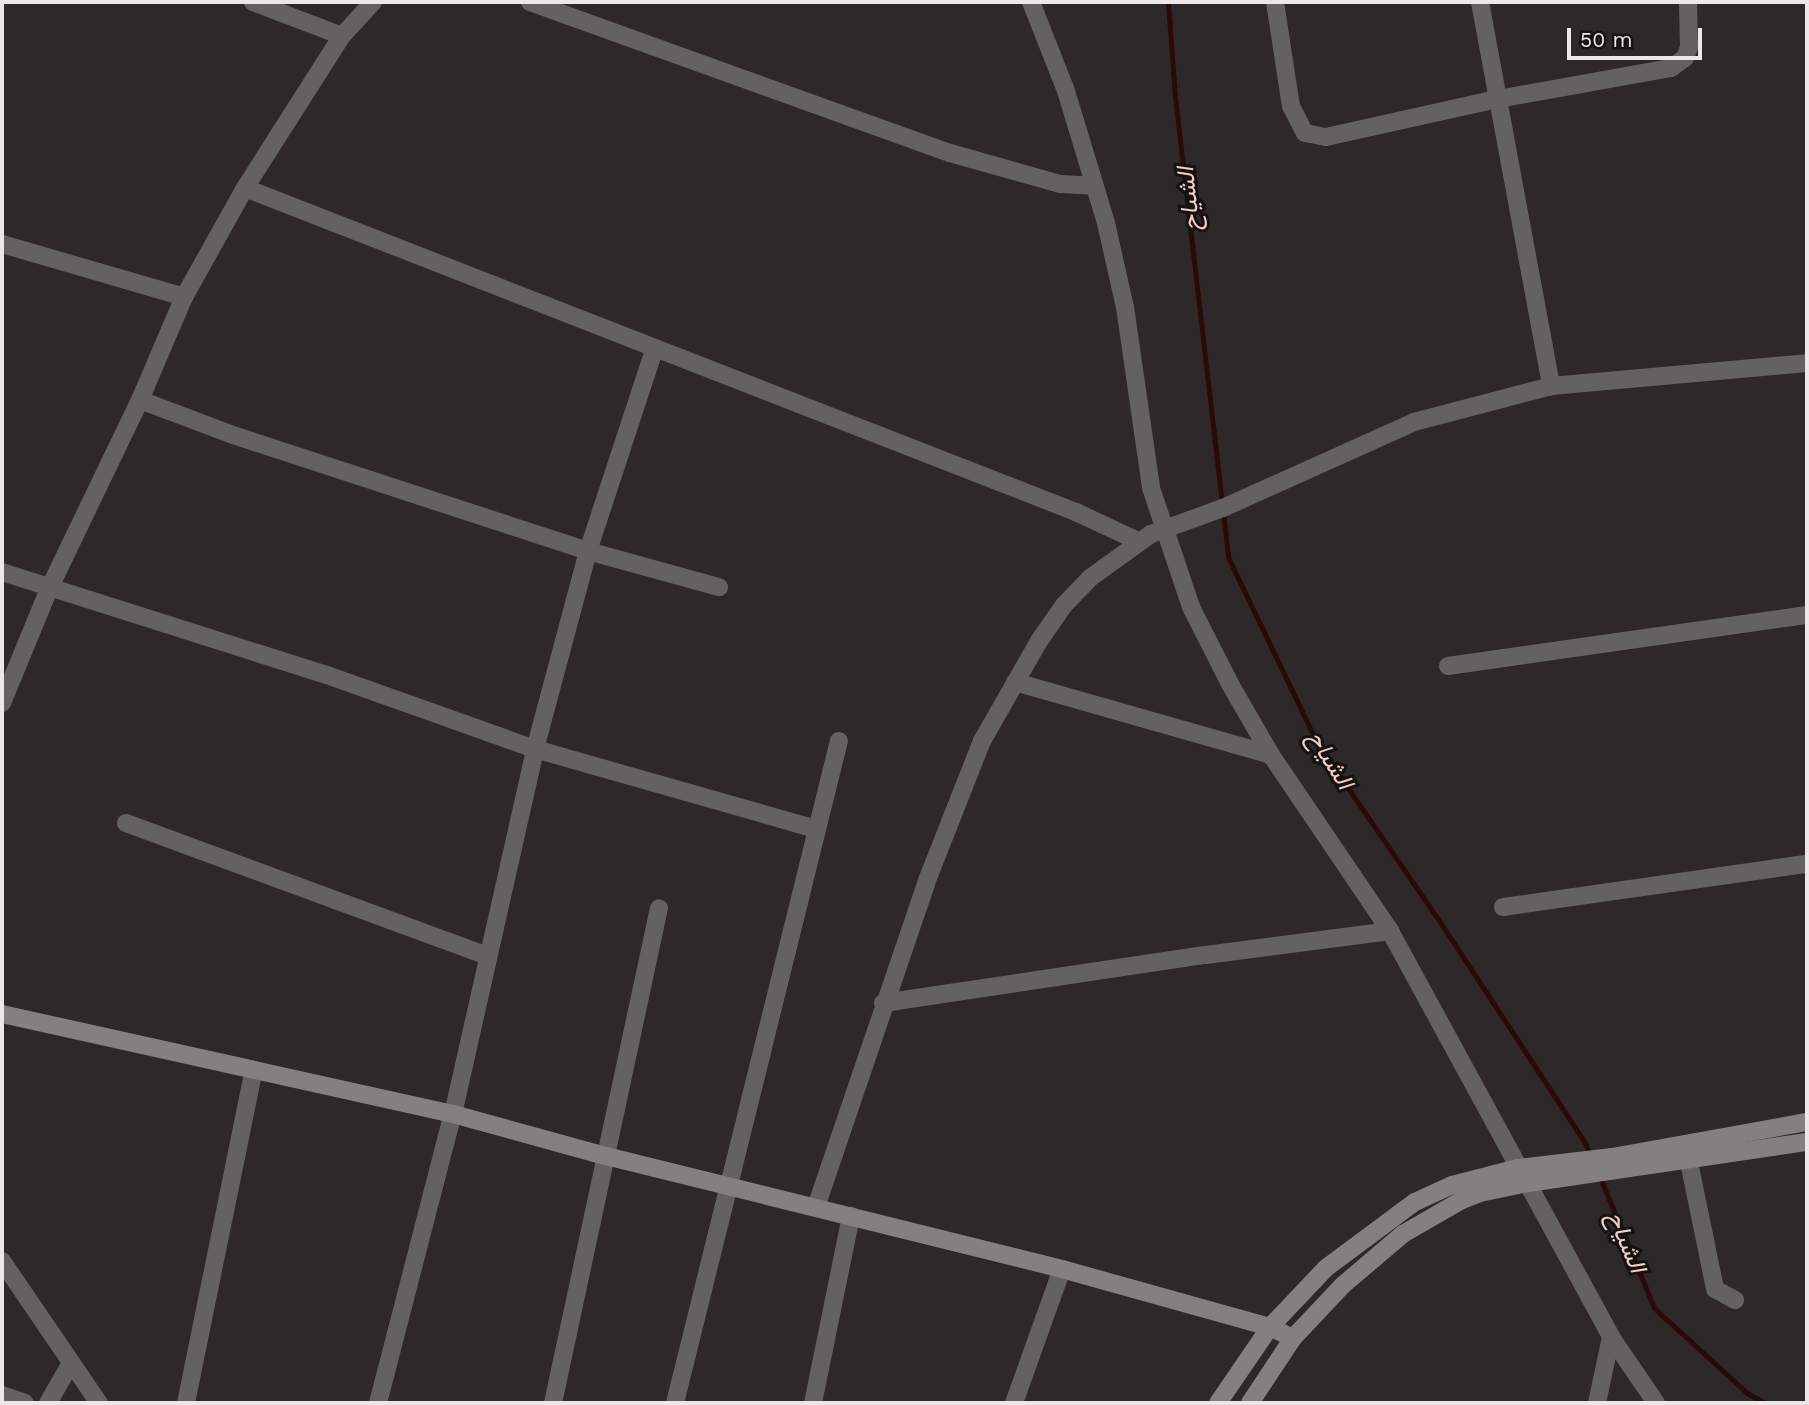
<!DOCTYPE html>
<html>
<head>
<meta charset="utf-8">
<style>
	body { margin:0 }
	#map { position:relative; width:1809px; height:1405px; overflow:hidden; background:#2e2928; font-family:"Work Sans",Vazirmatn,sans-serif }
	div>[style] { position:absolute }
	.stream>* { height:5px; margin:-2.5px; padding:0 2.5px; transform-origin:2.5px; border-radius:2.5px; background:#290a07 }
	.street>* { height:18px; margin:-9px; padding:0 9px; transform-origin:9px; border-radius:9px; background:#646161 }
	.secondary>* { height:18px; margin:-9px; padding:0 9px; transform-origin:9px; border-radius:9px; background:#84807f }
	span { translate:-50% -50%; white-space:nowrap; text-align:center; line-height:1.15; -webkit-text-stroke:6px #151312; paint-order:stroke }
	.water-label { font-size:24px; color:#f8cdc6; font-style:italic }
	.frame { position:absolute; inset:0; border:4px solid #ebe8e7; pointer-events:none }
	.scale { position:absolute; left:1567px; top:28px; width:135px; height:32px; box-sizing:border-box; border:4px solid #ebe8e7; border-top:0; padding-left:9px; font-size:21px; line-height:24px; white-space:nowrap; color:#ebe8e7; -webkit-text-stroke:5px #151312; paint-order:stroke }
</style>
</head>
<body>
<div id="map">
	<div class="stream">
		<i style="left:1168px;top:2px;width:95px;rotate:85.8deg"></i>
		<i style="left:1175px;top:97px;width:463px;rotate:83.4deg"></i>
		<i style="left:1228px;top:557px;width:206px;rotate:64.4deg"></i>
		<i style="left:1317px;top:743px;width:221px;rotate:55.5deg"></i>
		<i style="left:1442px;top:925px;width:258px;rotate:56.7deg"></i>
		<i style="left:1584px;top:1141px;width:17px;rotate:66deg"></i>
		<i style="left:1599px;top:1175px;width:144px;rotate:67.5deg"></i>
		<i style="left:1654px;top:1308px;width:126px;rotate:42.4deg"></i>
		<i style="left:1747px;top:1393px;width:21px;rotate:29deg"></i>
	</div>
	<div class="street">
		<i style="left:253px;top:2px;width:95px;rotate:20.9deg"></i>
		<i style="left:530px;top:2px;width:446px;rotate:19.8deg"></i>
		<i style="left:950px;top:153px;width:114px;rotate:15.7deg"></i>
		<i style="left:1060px;top:184px;width:33px;rotate:3deg"></i>
		<i style="left:1031px;top:2px;width:96px;rotate:68.5deg"></i>
		<i style="left:1066px;top:91px;width:138px;rotate:73.1deg"></i>
		<i style="left:1106px;top:223px;width:86px;rotate:77.3deg"></i>
		<i style="left:1125px;top:307px;width:183px;rotate:81.8deg"></i>
		<i style="left:1151px;top:488px;width:126px;rotate:71.4deg"></i>
		<i style="left:1191px;top:607px;width:86px;rotate:63.1deg"></i>
		<i style="left:1230px;top:684px;width:82px;rotate:60deg"></i>
		<i style="left:1271px;top:755px;width:212px;rotate:55.9deg"></i>
		<i style="left:1390px;top:931px;width:462px;rotate:61.4deg"></i>
		<i style="left:1611px;top:1337px;width:80px;rotate:55.7deg"></i>
		<i style="left:1275px;top:2px;width:105px;rotate:81.3deg"></i>
		<i style="left:1291px;top:106px;width:30px;rotate:63deg"></i>
		<i style="left:1305px;top:133px;width:21px;rotate:11deg"></i>
		<i style="left:1326px;top:137px;width:176px;rotate:-12.5deg"></i>
		<i style="left:1498px;top:99px;width:176px;rotate:-10.2deg"></i>
		<i style="left:1671px;top:68px;width:17px;rotate:-36deg"></i>
		<i style="left:1685px;top:58px;width:12px;rotate:-70deg"></i>
		<i style="left:1689px;top:47px;width:45px;rotate:-91.3deg"></i>
		<i style="left:1480px;top:2px;width:391px;rotate:79.5deg"></i>
		<i style="left:245px;top:188px;width:892px;rotate:21.3deg"></i>
		<i style="left:1076px;top:512px;width:68px;rotate:25.1deg"></i>
		<i style="left:2px;top:244px;width:190px;rotate:16.2deg"></i>
		<i style="left:140px;top:400px;width:99px;rotate:20.6deg"></i>
		<i style="left:233px;top:435px;width:373px;rotate:18.1deg"></i>
		<i style="left:588px;top:551px;width:136px;rotate:15.4deg"></i>
		<i style="left:2px;top:572px;width:341px;rotate:17.6deg"></i>
		<i style="left:327px;top:675px;width:221px;rotate:19.6deg"></i>
		<i style="left:535px;top:749px;width:291px;rotate:15.9deg"></i>
		<i style="left:1448px;top:666px;width:363px;rotate:-8.1deg"></i>
		<i style="left:1015px;top:682px;width:266px;rotate:15.9deg"></i>
		<i style="left:2px;top:703px;width:123px;rotate:-67.6deg"></i>
		<i style="left:49px;top:589px;width:210px;rotate:-64.3deg"></i>
		<i style="left:140px;top:400px;width:112px;rotate:-66.9deg"></i>
		<i style="left:184px;top:297px;width:125px;rotate:-60.8deg"></i>
		<i style="left:245px;top:188px;width:180px;rotate:-57.5deg"></i>
		<i style="left:342px;top:36px;width:46px;rotate:-47.6deg"></i>
		<i style="left:126px;top:823px;width:386px;rotate:20.2deg"></i>
		<i style="left:1503px;top:907px;width:307px;rotate:-8.1deg"></i>
		<i style="left:883px;top:1003px;width:327px;rotate:-8.5deg"></i>
		<i style="left:1206px;top:955px;width:186px;rotate:-7.4deg"></i>
		<i style="left:1689px;top:1162px;width:130px;rotate:78.4deg"></i>
		<i style="left:1715px;top:1289px;width:23px;rotate:29deg"></i>
		<i style="left:816px;top:1207px;width:342px;rotate:-71.2deg"></i>
		<i style="left:926px;top:883px;width:153px;rotate:-68.5deg"></i>
		<i style="left:982px;top:741px;width:115px;rotate:-60.3deg"></i>
		<i style="left:1039px;top:641px;width:44px;rotate:-55.2deg"></i>
		<i style="left:1064px;top:605px;width:37px;rotate:-46deg"></i>
		<i style="left:1090px;top:578px;width:75px;rotate:-35.8deg"></i>
		<i style="left:1151px;top:534px;width:77px;rotate:-19.9deg"></i>
		<i style="left:1223px;top:508px;width:209px;rotate:-24.2deg"></i>
		<i style="left:1414px;top:422px;width:142px;rotate:-14.7deg"></i>
		<i style="left:1551px;top:386px;width:257px;rotate:-5.1deg"></i>
		<i style="left:2px;top:1261px;width:172px;rotate:55.7deg"></i>
		<i style="left:2px;top:1395px;width:24px;rotate:19deg"></i>
		<i style="left:48px;top:1403px;width:46px;rotate:-60.1deg"></i>
		<i style="left:186px;top:1403px;width:340px;rotate:-78.5deg"></i>
		<i style="left:378px;top:1403px;width:299px;rotate:-75.5deg"></i>
		<i style="left:453px;top:1114px;width:374px;rotate:-77.3deg"></i>
		<i style="left:535px;top:749px;width:205px;rotate:-75deg"></i>
		<i style="left:588px;top:551px;width:212px;rotate:-71.8deg"></i>
		<i style="left:553px;top:1403px;width:506px;rotate:-77.91deg"></i>
		<i style="left:675px;top:1403px;width:682px;rotate:-76.09deg"></i>
		<i style="left:813px;top:1403px;width:191px;rotate:-78.5deg"></i>
		<i style="left:1014px;top:1403px;width:142px;rotate:-70.3deg"></i>
		<i style="left:1597px;top:1403px;width:67px;rotate:-78deg"></i>
	</div>
	<div class="secondary">
		<i style="left:2px;top:1014px;width:462px;rotate:12.5deg"></i>
		<i style="left:453px;top:1114px;width:159px;rotate:15.4deg"></i>
		<i style="left:606px;top:1156px;width:470px;rotate:13.9deg"></i>
		<i style="left:1062px;top:1269px;width:216px;rotate:15.6deg"></i>
		<i style="left:1270px;top:1327px;width:25px;rotate:26deg"></i>
		<i style="left:1218px;top:1403px;width:92px;rotate:-55.6deg"></i>
		<i style="left:1270px;top:1327px;width:81px;rotate:-46.5deg"></i>
		<i style="left:1326px;top:1268px;width:111px;rotate:-36.6deg"></i>
		<i style="left:1415px;top:1202px;width:41px;rotate:-24.7deg"></i>
		<i style="left:1452px;top:1185px;width:68px;rotate:-14.4deg"></i>
		<i style="left:1518px;top:1168px;width:95px;rotate:-6.7deg"></i>
		<i style="left:1612px;top:1157px;width:198px;rotate:-10.2deg"></i>
		<i style="left:1250px;top:1403px;width:78px;rotate:-56.5deg"></i>
		<i style="left:1293px;top:1338px;width:73px;rotate:-46.7deg"></i>
		<i style="left:1343px;top:1285px;width:79px;rotate:-40.4deg"></i>
		<i style="left:1403px;top:1234px;width:68px;rotate:-30deg"></i>
		<i style="left:1462px;top:1200px;width:19px;rotate:-21deg"></i>
		<i style="left:1480px;top:1193px;width:49px;rotate:-11.8deg"></i>
		<i style="left:1528px;top:1183px;width:282px;rotate:-8.4deg"></i>
	</div>
	<div class="water-label">
		<span style="left:1189px;top:199px;rotate:-96deg">الشياح</span>
		<span style="left:1330px;top:760px;rotate:58deg">الشياح</span>
		<span style="left:1626px;top:1242px;rotate:67deg">الشياح</span>
	</div>
	<div class="frame"></div>
	<div class="scale">50 m</div>
</div>
</body>
</html>
